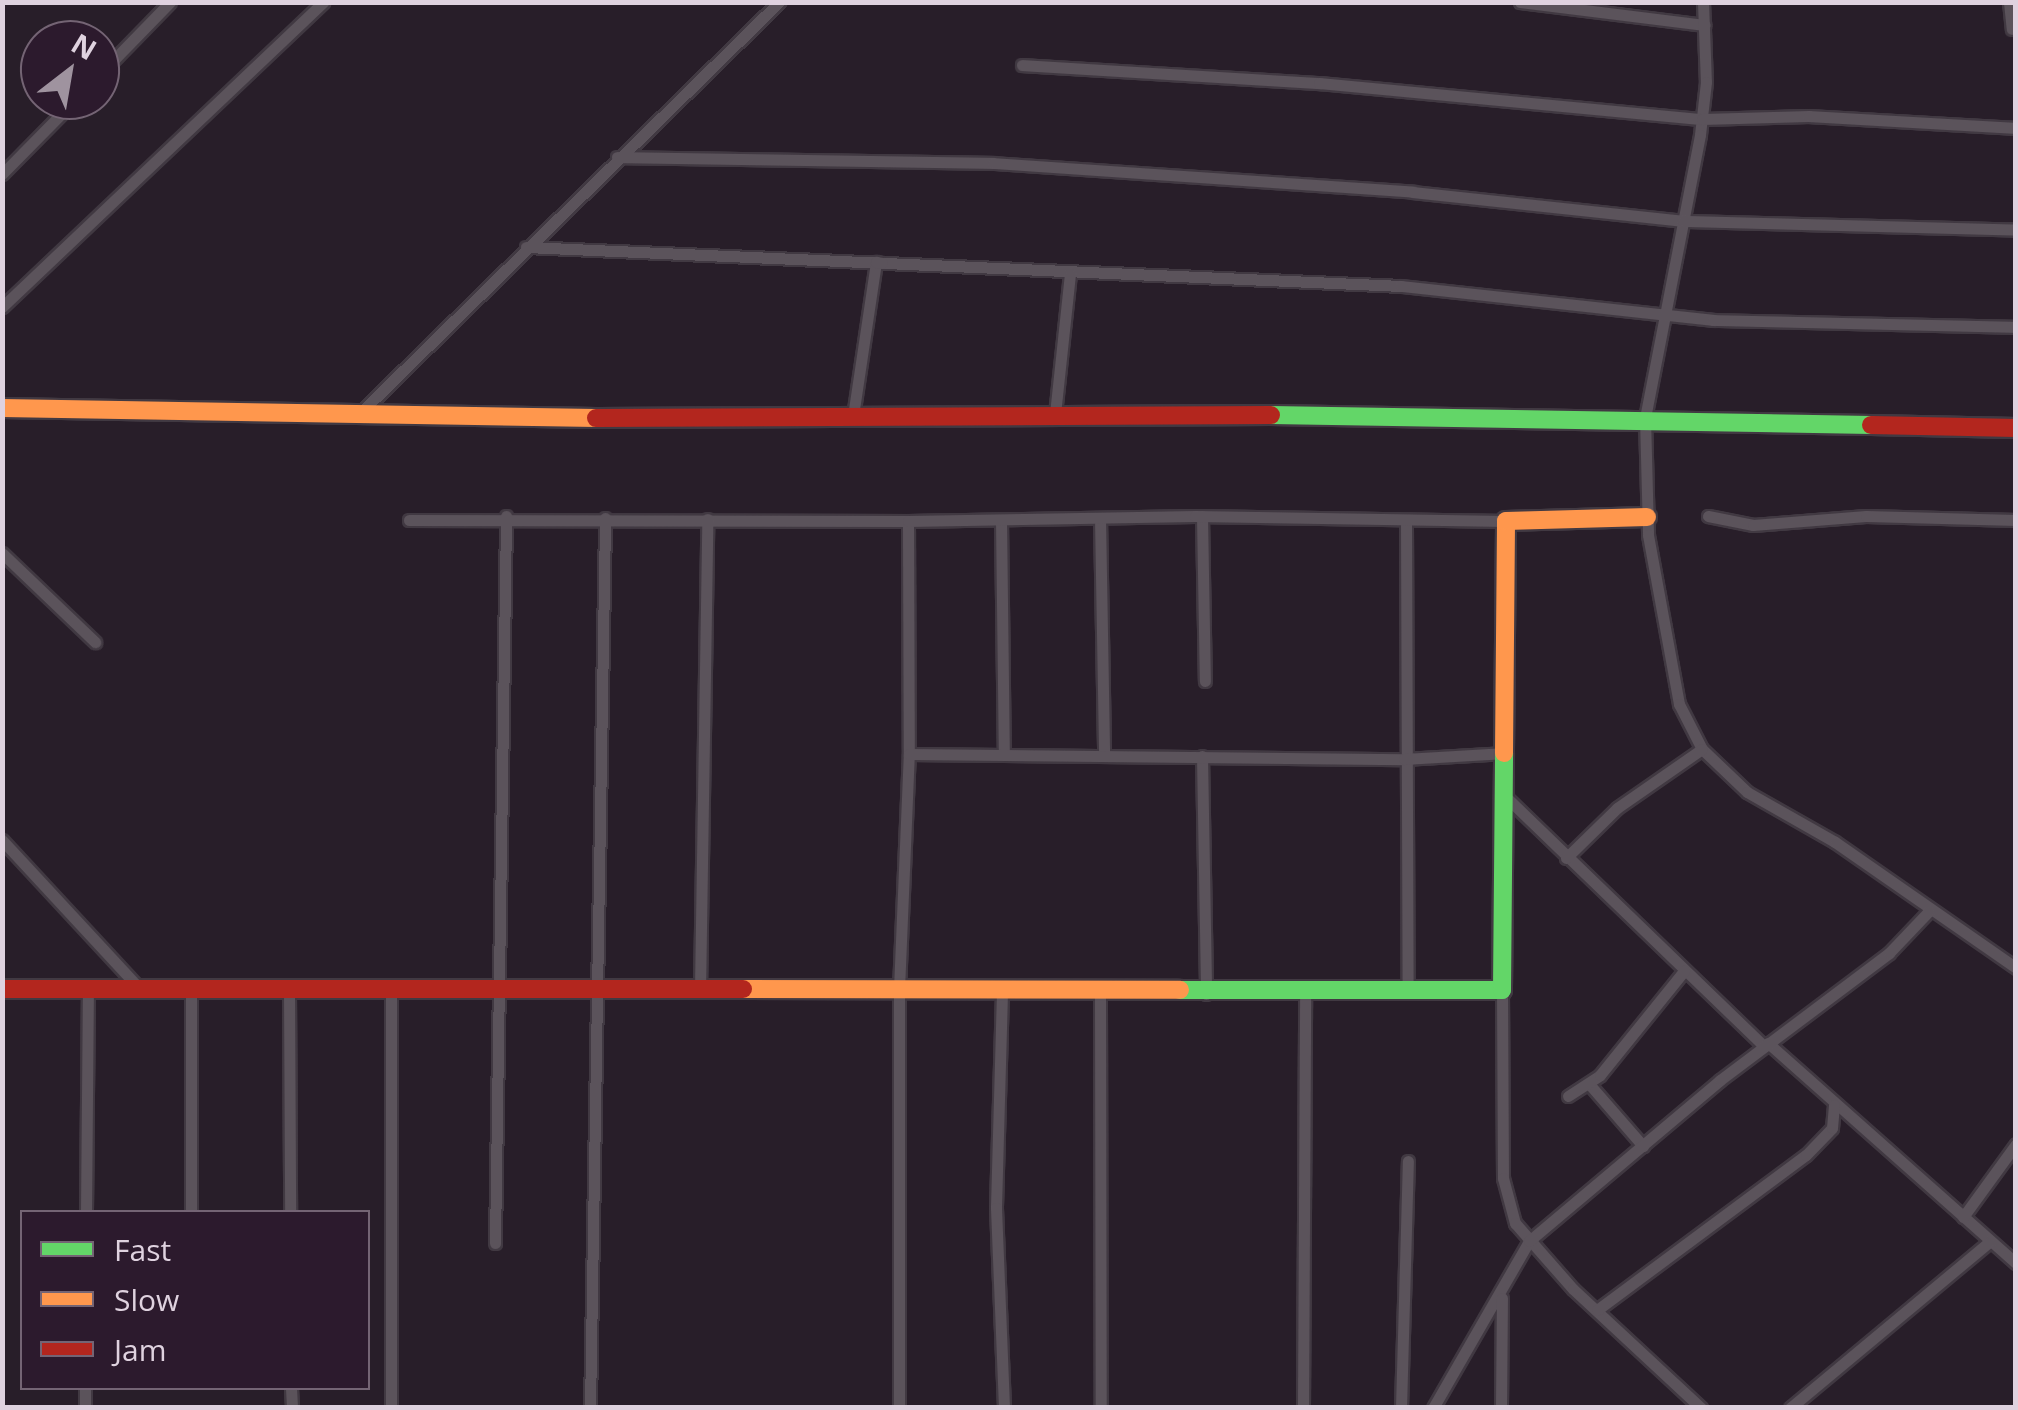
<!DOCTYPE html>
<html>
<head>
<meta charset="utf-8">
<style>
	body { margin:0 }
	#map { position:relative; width:2018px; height:1410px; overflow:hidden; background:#281e29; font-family:"Open Sans",sans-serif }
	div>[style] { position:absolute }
	.roads { filter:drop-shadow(2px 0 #413942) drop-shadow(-2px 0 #413942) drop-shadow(0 2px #413942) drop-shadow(0 -2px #413942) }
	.street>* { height:11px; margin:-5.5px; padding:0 5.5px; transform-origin:5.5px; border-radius:5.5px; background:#5b535b }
	.fast>* { height:18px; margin:-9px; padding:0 9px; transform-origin:9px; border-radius:9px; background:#63d668 }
	.slow>* { height:18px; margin:-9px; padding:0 9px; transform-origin:9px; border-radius:9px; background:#ff974d }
	.jam>* { height:18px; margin:-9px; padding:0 9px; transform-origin:9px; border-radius:9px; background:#b3261e }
	span { translate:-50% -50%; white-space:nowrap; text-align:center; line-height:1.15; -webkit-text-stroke:8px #2c1a2d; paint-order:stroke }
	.frame { position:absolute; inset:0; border:5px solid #dfd2df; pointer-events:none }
	.legend { position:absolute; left:20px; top:1210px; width:350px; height:180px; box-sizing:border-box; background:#2c1a2d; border:2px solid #746474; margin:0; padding:12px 18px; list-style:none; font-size:30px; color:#dfd2df }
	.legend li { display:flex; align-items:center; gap:20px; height:50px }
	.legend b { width:50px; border:2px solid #746474 }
	.north { position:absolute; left:20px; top:20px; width:100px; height:100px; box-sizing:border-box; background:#2c1a2d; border:2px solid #746474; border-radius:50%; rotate:31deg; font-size:28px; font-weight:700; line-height:40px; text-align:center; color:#dfd2df }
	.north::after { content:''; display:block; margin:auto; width:35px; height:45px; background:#9f939f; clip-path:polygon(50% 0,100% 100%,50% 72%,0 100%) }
</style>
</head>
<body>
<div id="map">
	<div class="roads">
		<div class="street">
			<i style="left:1520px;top:2px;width:186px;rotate:7.1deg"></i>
			<i style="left:1703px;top:2px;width:80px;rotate:87.9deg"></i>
			<i style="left:1706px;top:82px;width:53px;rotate:96.5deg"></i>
			<i style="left:1700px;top:135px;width:288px;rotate:101deg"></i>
			<i style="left:1645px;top:418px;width:117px;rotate:88.5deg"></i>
			<i style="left:1648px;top:535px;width:172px;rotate:79.6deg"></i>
			<i style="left:1679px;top:704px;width:51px;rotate:62.9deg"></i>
			<i style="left:1702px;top:749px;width:62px;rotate:43.7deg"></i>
			<i style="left:1747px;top:792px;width:101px;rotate:29.6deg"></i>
			<i style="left:1835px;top:842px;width:221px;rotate:34.8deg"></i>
			<i style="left:2009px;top:2px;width:27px;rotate:84deg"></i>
			<i style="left:1022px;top:65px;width:298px;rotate:3.5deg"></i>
			<i style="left:1319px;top:83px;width:385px;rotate:5.4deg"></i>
			<i style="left:1702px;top:119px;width:107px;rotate:-1.6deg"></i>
			<i style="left:1809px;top:116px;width:207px;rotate:3.3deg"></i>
			<i style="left:100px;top:74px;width:100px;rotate:-45.8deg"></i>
			<i style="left:617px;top:157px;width:376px;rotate:0.9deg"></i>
			<i style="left:993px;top:163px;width:421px;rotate:3.9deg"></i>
			<i style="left:1413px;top:192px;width:272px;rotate:6.1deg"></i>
			<i style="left:1683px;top:221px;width:333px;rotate:1.5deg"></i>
			<i style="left:2px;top:174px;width:104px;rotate:-45.4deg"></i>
			<i style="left:526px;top:247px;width:876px;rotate:2.55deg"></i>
			<i style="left:1401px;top:286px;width:314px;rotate:6.2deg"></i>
			<i style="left:1713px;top:320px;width:303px;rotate:1.3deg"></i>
			<i style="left:2px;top:307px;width:443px;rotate:-43.5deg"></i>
			<i style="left:363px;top:410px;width:583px;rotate:-44.44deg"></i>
			<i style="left:1055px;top:414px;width:141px;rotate:-83.9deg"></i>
			<i style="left:853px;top:416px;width:156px;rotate:-81.5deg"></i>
			<i style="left:876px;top:262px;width:6px;rotate:9deg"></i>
			<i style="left:1202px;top:516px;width:165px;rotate:89deg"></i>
			<i style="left:1708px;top:516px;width:46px;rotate:11.3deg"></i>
			<i style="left:1753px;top:525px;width:113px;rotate:-4.6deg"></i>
			<i style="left:1866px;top:516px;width:150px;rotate:1.5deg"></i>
			<i style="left:1100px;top:518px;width:237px;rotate:89deg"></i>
			<i style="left:409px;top:520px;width:499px;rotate:0.1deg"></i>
			<i style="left:908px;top:521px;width:233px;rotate:89.8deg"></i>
			<i style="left:1001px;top:520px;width:235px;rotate:89.3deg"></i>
			<i style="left:1406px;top:520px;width:472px;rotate:89.8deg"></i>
			<i style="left:908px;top:521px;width:287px;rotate:-1deg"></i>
			<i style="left:1195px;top:516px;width:311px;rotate:0.9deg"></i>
			<i style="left:2px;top:553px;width:129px;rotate:43.7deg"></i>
			<i style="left:1202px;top:756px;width:238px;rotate:89deg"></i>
			<i style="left:1506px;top:797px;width:359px;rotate:44deg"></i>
			<i style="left:2px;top:840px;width:203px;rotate:47.2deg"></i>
			<i style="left:1566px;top:858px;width:71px;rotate:-44.4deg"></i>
			<i style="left:1617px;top:808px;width:103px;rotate:-34.8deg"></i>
			<i style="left:289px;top:990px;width:222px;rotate:89.7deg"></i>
			<i style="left:391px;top:990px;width:418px;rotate:90deg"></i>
			<i style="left:700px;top:990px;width:471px;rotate:-89.1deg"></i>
			<i style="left:1502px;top:990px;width:188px;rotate:89.7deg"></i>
			<i style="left:1503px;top:1178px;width:47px;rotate:75.1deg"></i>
			<i style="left:1515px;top:1223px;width:88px;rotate:48.7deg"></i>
			<i style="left:1573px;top:1289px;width:175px;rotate:42.9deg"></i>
			<i style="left:1002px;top:992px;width:216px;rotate:91.6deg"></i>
			<i style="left:996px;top:1208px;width:200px;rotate:87.7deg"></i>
			<i style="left:1100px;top:994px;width:414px;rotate:89.9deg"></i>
			<i style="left:1768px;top:1043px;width:332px;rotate:41.6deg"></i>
			<i style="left:1590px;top:1085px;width:81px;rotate:49deg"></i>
			<i style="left:1568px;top:1096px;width:38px;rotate:-33deg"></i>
			<i style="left:1600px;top:1075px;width:134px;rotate:-51.1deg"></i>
			<i style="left:86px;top:1212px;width:223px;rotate:-89.5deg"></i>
			<i style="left:191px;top:1212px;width:223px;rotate:-90deg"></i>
			<i style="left:1963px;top:1217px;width:90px;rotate:-54deg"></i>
			<i style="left:495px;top:1243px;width:727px;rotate:-89.13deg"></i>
			<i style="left:1597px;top:1310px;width:260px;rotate:-36.6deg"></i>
			<i style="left:1806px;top:1155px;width:37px;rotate:-46deg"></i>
			<i style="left:1832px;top:1128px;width:23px;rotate:-85deg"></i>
			<i style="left:291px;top:1388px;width:20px;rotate:87deg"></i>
			<i style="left:85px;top:1408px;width:20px;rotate:-90deg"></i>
			<i style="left:590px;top:1408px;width:890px;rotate:-89.03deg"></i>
			<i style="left:899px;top:1408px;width:419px;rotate:-90deg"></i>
			<i style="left:899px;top:989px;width:235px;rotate:-87.6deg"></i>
			<i style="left:909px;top:754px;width:495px;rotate:0.6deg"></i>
			<i style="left:1404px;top:759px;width:102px;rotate:-3.4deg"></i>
			<i style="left:1303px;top:1408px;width:414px;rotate:-89.7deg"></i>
			<i style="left:1401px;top:1408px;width:247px;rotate:-88.4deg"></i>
			<i style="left:1433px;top:1408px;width:193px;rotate:-60.1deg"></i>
			<i style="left:1529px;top:1241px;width:250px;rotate:-40.1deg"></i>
			<i style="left:1720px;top:1080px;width:211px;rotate:-36.9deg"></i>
			<i style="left:1889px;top:953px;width:57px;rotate:-46.4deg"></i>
			<i style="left:1501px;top:1408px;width:110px;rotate:-89.5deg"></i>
			<i style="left:1790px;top:1408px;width:258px;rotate:-39.8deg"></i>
		</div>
		<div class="fast">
			<i style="left:1271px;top:415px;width:600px;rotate:0.95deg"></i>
			<i style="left:1180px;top:990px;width:322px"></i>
			<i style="left:1502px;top:990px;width:237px;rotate:-89.5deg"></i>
		</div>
		<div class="slow">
			<i style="left:2px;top:408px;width:594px;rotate:0.96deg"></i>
			<i style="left:1504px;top:753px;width:232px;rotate:-89.5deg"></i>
			<i style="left:1506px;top:521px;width:141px;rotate:-1.6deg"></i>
			<i style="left:743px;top:989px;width:437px;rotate:0.1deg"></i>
		</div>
		<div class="jam">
			<i style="left:596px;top:418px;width:675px;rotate:-0.25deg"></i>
			<i style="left:1871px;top:425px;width:145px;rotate:1.2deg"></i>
			<i style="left:2px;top:989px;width:741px"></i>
		</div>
	</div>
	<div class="frame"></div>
	<ul class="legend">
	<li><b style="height:12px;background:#63d668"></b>Fast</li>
	<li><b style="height:12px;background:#ff974d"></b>Slow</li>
	<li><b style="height:12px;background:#b3261e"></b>Jam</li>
	</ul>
	<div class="north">N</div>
</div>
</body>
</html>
